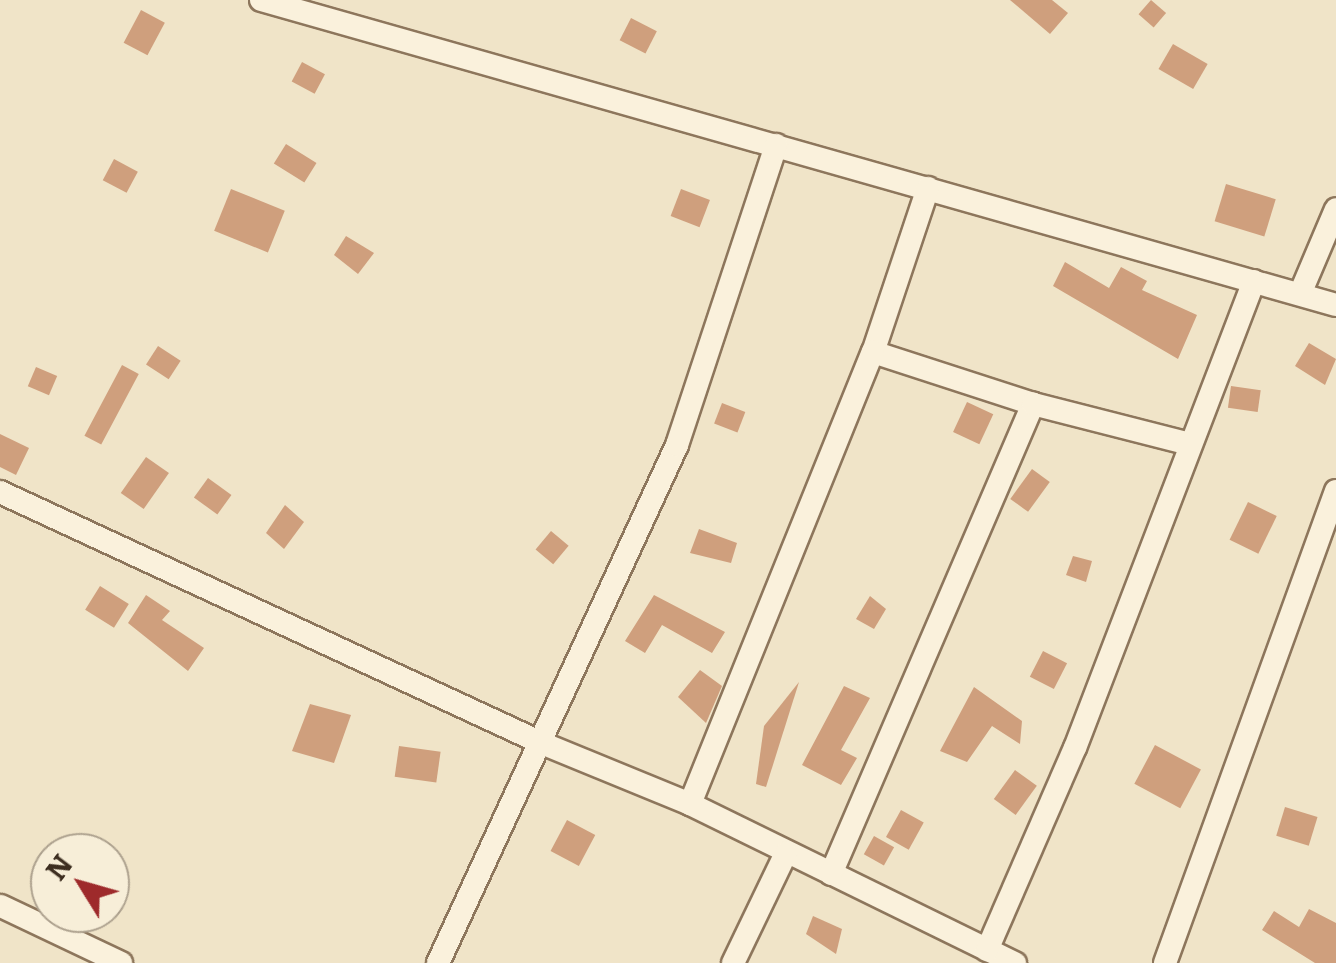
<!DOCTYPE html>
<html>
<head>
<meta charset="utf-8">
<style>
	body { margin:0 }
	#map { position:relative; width:1336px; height:963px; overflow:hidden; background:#f0e4c8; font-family:Literata,serif }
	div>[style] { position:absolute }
	.building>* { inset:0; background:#cf9f7d; transform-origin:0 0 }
	.roads { filter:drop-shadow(2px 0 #8d765c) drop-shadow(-2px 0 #8d765c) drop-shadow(0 2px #8d765c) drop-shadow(0 -2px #8d765c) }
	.minor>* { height:22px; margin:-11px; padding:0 11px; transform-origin:11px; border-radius:11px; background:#faf1dc }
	span { translate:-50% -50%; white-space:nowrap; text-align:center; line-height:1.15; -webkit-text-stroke:8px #f7eed8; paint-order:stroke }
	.north { position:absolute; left:30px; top:833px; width:100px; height:100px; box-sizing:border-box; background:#f7eed8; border:2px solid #ada18e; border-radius:50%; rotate:307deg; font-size:28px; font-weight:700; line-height:40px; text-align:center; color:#3d2e20 }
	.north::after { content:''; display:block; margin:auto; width:35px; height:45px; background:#9e2a2b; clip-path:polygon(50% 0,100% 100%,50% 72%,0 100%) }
</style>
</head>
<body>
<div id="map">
	<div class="building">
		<i style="clip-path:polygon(1010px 0,1052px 0,1068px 13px,1050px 34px)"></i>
		<i style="left:1151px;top:0;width:20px;height:19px;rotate:41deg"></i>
		<i style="left:141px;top:10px;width:27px;height:37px;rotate:28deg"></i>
		<i style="left:631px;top:18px;width:29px;height:25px;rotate:27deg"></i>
		<i style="left:1173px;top:44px;width:40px;height:29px;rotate:30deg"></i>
		<i style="left:302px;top:62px;width:26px;height:22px;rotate:28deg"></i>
		<i style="left:286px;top:144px;width:36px;height:23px;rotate:32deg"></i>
		<i style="left:114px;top:159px;width:27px;height:24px;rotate:28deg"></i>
		<i style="left:1226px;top:184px;width:52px;height:39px;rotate:17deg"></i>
		<i style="left:231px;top:189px;width:58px;height:45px;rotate:22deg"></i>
		<i style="left:681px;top:189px;width:31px;height:29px;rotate:21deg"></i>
		<i style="clip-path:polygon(346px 236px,374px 253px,358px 274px,334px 255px)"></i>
		<i style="clip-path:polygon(1065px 262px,1109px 288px,1121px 267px,1147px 281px,1142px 290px,1197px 315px,1178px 359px,1053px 286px)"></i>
		<i style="clip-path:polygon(1309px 343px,1336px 359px,1325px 385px,1295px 366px)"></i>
		<i style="left:158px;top:346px;width:27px;height:22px;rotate:33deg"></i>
		<i style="left:122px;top:365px;width:19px;height:80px;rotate:28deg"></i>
		<i style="left:36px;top:367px;width:23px;height:21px;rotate:23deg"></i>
		<i style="left:1231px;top:386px;width:30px;height:22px;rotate:8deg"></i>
		<i style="left:967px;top:402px;width:29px;height:33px;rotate:25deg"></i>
		<i style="left:722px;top:403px;width:25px;height:22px;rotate:21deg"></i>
		<i style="clip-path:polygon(0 434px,29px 448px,16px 475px,0 467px)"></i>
		<i style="left:146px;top:457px;width:28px;height:44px;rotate:35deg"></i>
		<i style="left:1032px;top:469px;width:22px;height:37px;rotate:36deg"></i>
		<i style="left:208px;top:478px;width:29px;height:24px;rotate:36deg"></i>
		<i style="left:1248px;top:502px;width:32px;height:42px;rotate:26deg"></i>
		<i style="clip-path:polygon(285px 505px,304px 522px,284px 549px,266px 533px)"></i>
		<i style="clip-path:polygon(699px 529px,737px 543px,731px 563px,690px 553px)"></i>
		<i style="left:551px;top:531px;width:23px;height:24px;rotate:40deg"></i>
		<i style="clip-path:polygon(1073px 556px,1092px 561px,1086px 582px,1066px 575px)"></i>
		<i style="left:100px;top:586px;width:34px;height:28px;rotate:32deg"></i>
		<i style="clip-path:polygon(146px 595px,170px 611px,162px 620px,204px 648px,188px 671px,128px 623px)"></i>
		<i style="clip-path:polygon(654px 595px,725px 632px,712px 653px,662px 625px,645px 653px,625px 641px)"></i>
		<i style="clip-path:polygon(870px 596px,886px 609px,874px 629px,856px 619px)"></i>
		<i style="left:1043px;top:651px;width:27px;height:29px;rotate:27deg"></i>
		<i style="clip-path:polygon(700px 670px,722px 686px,706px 723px,678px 697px)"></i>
		<i style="clip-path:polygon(799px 682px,766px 787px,756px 784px,764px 726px)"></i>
		<i style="clip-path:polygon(844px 686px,870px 698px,841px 750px,857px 758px,841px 785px,802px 765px)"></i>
		<i style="clip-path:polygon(974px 687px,1022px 721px,1020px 744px,992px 726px,967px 762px,940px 751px)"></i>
		<i style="clip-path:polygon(310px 704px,351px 715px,334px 763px,292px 751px)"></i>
		<i style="left:1155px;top:745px;width:52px;height:44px;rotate:28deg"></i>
		<i style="left:399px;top:746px;width:42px;height:31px;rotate:8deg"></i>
		<i style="left:1015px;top:770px;width:27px;height:36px;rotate:36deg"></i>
		<i style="left:1285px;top:807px;width:34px;height:30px;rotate:17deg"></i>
		<i style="left:901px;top:810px;width:26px;height:31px;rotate:29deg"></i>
		<i style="left:567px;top:820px;width:32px;height:35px;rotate:28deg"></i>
		<i style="left:874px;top:836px;width:23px;height:21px;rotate:29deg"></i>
		<i style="clip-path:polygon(1309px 909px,1336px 923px,1336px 963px,1315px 963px,1262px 930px,1274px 911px,1299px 927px)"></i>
		<i style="clip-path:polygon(813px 916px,842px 929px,836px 954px,806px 934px)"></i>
	</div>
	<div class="roads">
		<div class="minor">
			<i style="left:261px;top:0;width:1117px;rotate:15.84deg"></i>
			<i style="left:928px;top:188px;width:173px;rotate:108.5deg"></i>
			<i style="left:873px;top:352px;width:168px;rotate:18deg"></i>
			<i style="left:1300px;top:294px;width:92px;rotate:-67deg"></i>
			<i style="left:0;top:492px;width:600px;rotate:24.86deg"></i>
			<i style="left:544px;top:744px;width:158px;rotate:22.3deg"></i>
			<i style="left:690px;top:804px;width:362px;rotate:26.1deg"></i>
			<i style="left:690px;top:804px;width:488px;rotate:-68deg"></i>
			<i style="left:831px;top:874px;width:512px;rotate:-66.74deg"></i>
			<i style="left:1033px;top:404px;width:162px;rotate:14.3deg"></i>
			<i style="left:1px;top:906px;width:133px;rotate:25.4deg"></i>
			<i style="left:987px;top:950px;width:220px;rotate:-66.5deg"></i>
			<i style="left:1075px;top:748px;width:500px;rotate:-69.03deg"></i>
			<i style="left:438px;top:963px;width:570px;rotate:-65.23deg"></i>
			<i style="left:677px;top:445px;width:316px;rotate:-71.7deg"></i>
			<i style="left:733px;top:963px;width:122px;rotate:-64.3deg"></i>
			<i style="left:1165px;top:963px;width:502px;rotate:-70.09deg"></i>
		</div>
	</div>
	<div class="north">N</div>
</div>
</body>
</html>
